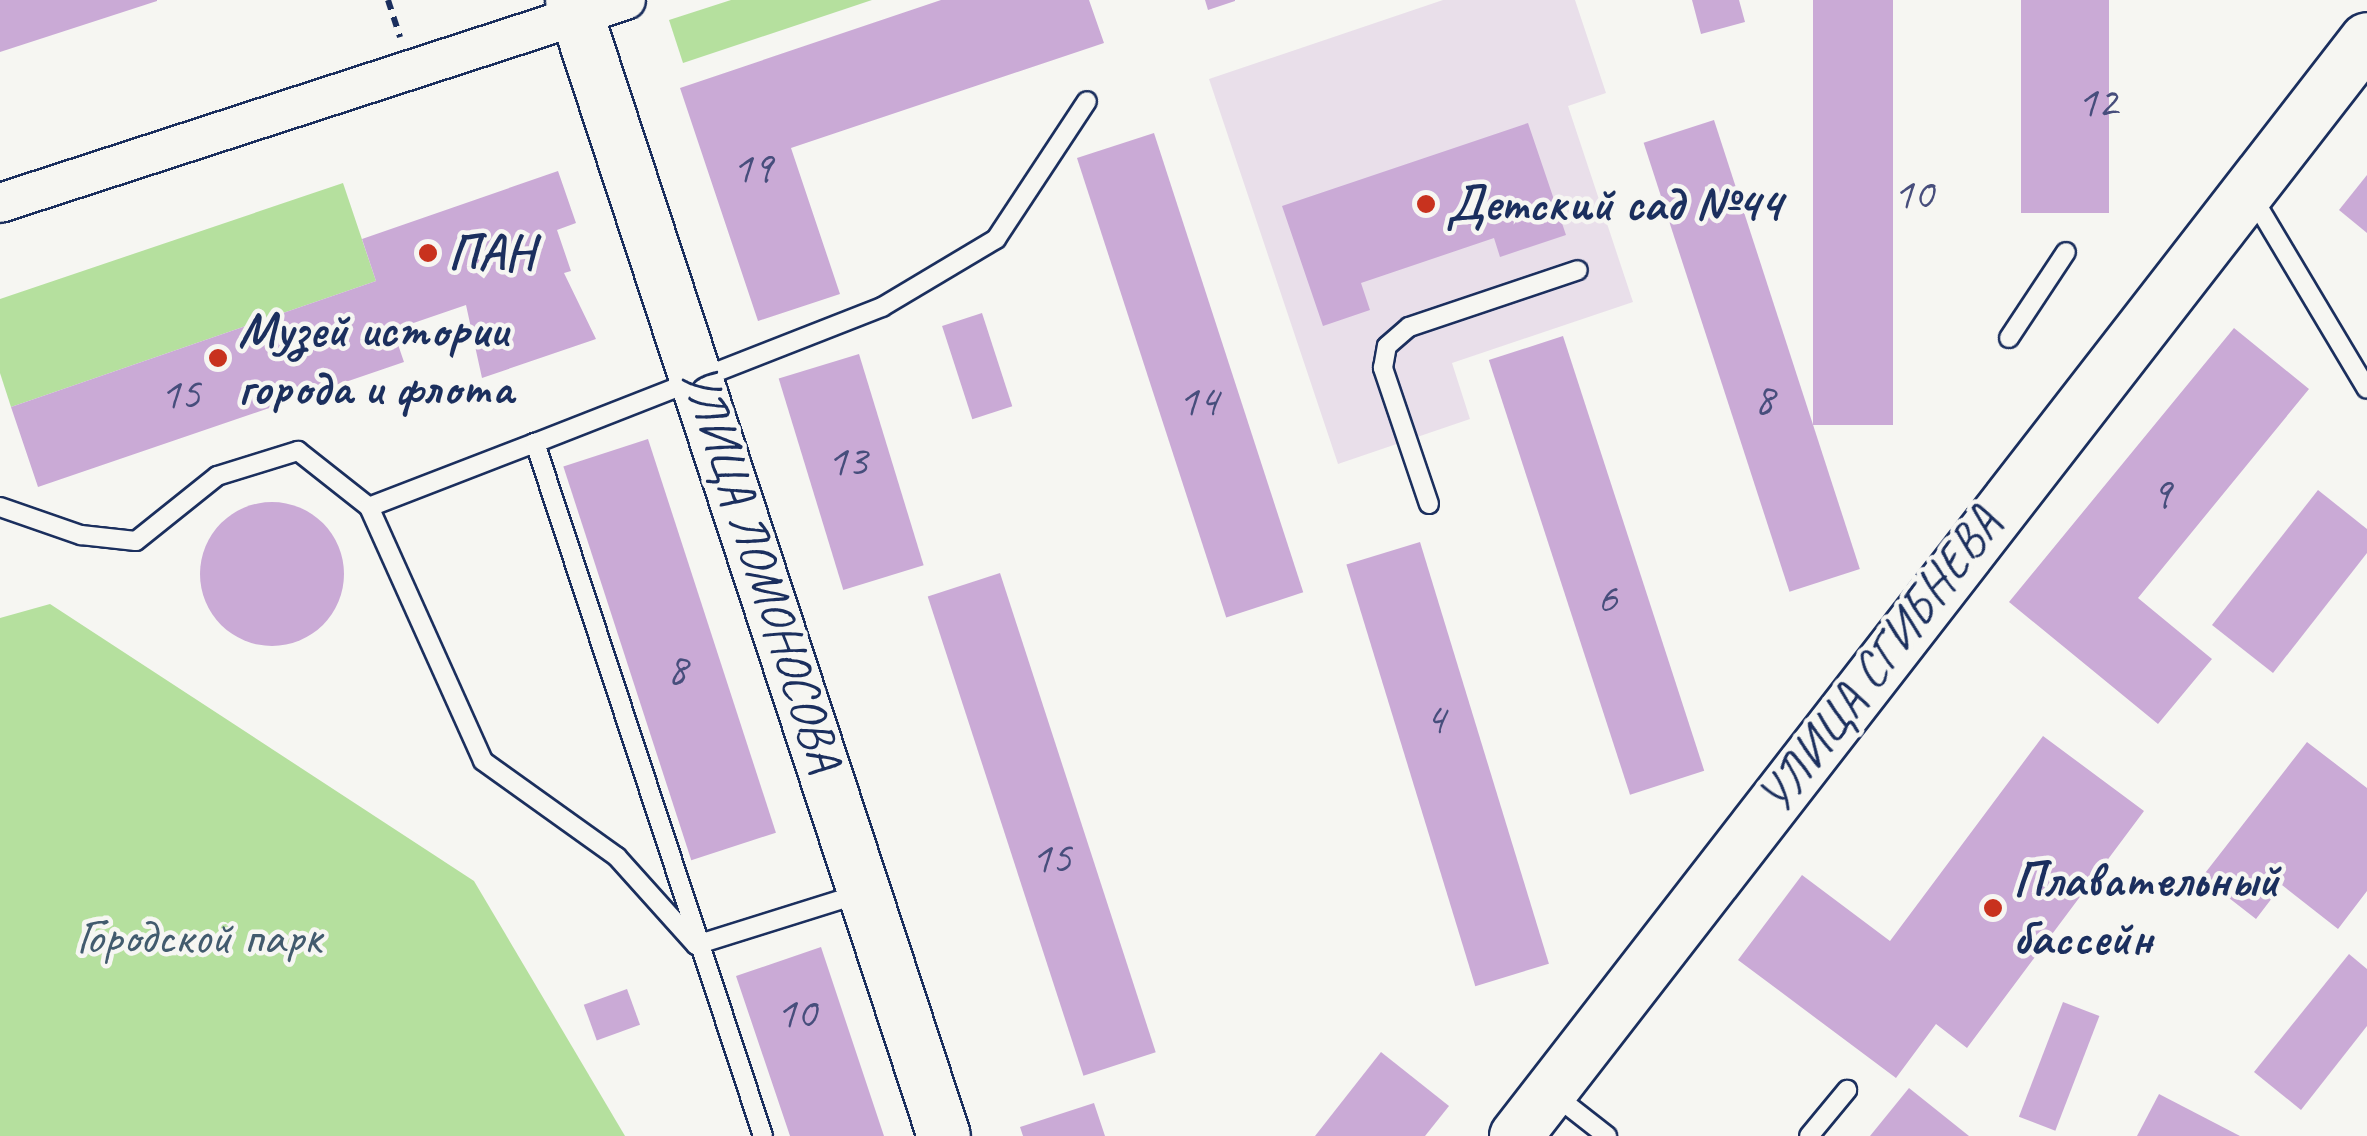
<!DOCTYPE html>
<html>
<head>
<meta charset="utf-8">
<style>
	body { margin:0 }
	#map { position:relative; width:2367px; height:1136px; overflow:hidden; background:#f6f6f2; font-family:Caveat,sans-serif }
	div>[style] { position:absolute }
	.built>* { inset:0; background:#e9dfea }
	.green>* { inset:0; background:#b5e09e }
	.building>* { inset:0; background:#caaad6; transform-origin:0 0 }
	.round { border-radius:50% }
	.path>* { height:6px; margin-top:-3px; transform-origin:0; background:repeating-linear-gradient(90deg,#1b2f5e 0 10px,transparent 0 18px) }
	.roads { filter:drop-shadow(2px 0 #1b2f5e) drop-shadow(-2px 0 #1b2f5e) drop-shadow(0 2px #1b2f5e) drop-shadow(0 -2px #1b2f5e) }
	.lane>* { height:18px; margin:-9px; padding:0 9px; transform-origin:9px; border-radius:9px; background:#f6f6f2 }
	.street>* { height:38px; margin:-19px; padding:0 19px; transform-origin:19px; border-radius:19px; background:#f6f6f2 }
	.secondary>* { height:52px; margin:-26px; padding:0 26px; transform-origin:26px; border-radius:26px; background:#f6f6f2 }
	.dots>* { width:28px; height:28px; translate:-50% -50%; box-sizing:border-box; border:5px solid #f6f6f2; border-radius:50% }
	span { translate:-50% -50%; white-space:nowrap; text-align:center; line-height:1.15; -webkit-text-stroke:9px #f6f6f2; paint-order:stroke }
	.number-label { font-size:45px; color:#474e7c }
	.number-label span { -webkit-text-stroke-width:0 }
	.poi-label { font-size:50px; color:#1b2f5e; font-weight:700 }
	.left { translate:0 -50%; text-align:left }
	.street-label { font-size:50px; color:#1b2f5e }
	.park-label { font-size:50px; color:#425b6e }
</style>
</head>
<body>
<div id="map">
	<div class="built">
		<i style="clip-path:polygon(1443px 0,1575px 0,1606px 93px,1568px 106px,1633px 302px,1452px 363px,1470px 419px,1338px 464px,1209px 79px)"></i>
	</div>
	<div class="green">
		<i style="clip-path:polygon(731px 0,872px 0,683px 63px,669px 20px)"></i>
		<i style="clip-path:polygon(343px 183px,376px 281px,11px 407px,0 373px,0 299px)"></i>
		<i style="clip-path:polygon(50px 604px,474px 881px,625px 1136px,0 1136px,0 618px)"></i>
	</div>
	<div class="building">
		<i style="clip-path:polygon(0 0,157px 0,157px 1px,0 52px)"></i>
		<i style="clip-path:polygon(941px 0,1089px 0,1104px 43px,791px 148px,840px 294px,758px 321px,680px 88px)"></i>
		<i style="clip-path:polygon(1205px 0,1235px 0,1235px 1px,1208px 10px)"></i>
		<i style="clip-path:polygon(1692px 0,1739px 0,1745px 22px,1701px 34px)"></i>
		<i style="left:1813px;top:0;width:80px;height:425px"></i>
		<i style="left:2021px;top:0;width:88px;height:213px"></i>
		<i style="left:1714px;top:120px;width:472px;height:74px;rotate:72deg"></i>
		<i style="clip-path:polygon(1528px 123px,1566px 235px,1500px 257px,1494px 238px,1361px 283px,1370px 310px,1323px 326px,1282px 206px)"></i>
		<i style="left:1154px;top:133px;width:483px;height:81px;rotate:72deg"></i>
		<i style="clip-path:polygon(558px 171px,576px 223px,557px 230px,571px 271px,564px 273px,596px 339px,482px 378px,466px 305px,393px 330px,404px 362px,38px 487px,11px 407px,376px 281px,362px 239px)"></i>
		<i style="clip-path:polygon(2367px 175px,2367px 233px,2339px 210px)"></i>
		<i style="left:982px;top:313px;width:98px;height:42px;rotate:72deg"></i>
		<i style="clip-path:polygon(2234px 328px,2309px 389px,2138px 598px,2212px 659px,2158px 724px,2009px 602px)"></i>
		<i style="left:1563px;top:336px;width:457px;height:78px;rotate:72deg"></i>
		<i style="left:859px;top:354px;width:221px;height:84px;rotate:73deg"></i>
		<i style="left:648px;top:439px;width:414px;height:89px;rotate:72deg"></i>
		<i style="clip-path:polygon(2318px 490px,2367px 529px,2367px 553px,2273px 673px,2212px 625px)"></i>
		<i class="round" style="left:200px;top:502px;width:144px;height:144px"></i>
		<i style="left:1420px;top:542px;width:441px;height:77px;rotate:73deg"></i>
		<i style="left:1000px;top:573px;width:504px;height:76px;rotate:72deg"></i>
		<i style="clip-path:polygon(2043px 736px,2144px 811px,1967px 1048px,1936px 1024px,1896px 1078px,1738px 960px,1802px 875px,1890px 941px)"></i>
		<i style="clip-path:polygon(2307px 742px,2367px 788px,2367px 891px,2338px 929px,2282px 885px,2256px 919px,2202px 877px)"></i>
		<i style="clip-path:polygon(821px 947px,884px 1136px,790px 1136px,787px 1127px,736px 976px)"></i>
		<i style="clip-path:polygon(2349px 954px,2367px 969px,2367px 1026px,2301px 1110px,2254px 1072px)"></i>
		<i style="left:627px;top:989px;width:38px;height:46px;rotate:70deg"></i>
		<i style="left:2063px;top:1002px;width:39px;height:123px;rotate:21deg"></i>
		<i style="clip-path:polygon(1381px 1052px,1449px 1106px,1425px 1136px,1315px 1136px)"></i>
		<i style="clip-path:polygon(1909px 1088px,1969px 1136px,1870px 1136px)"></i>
		<i style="clip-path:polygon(2159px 1094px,2240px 1136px,2137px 1136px)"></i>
		<i style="clip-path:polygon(1094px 1103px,1105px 1136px,1023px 1136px,1020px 1127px)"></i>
	</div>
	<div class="path">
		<i style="left:388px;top:0;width:39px;rotate:72deg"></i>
	</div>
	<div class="roads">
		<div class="lane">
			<i style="left:2253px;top:198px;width:222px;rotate:59.2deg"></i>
			<i style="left:2009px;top:338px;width:103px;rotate:-56.5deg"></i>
			<i style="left:1429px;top:504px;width:144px;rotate:-108.7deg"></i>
			<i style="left:1383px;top:368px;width:22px;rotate:-80deg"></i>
			<i style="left:1387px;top:346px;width:29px;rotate:-41deg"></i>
			<i style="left:1409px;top:327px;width:178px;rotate:-18.6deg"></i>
			<i style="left:0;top:507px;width:86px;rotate:19.1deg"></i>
			<i style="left:81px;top:535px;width:55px;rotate:6.2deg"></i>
			<i style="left:136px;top:541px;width:104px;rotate:-38.7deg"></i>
			<i style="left:217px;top:476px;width:85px;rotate:-17.2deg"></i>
			<i style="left:298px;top:451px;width:90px;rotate:38.3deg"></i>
			<i style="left:369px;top:507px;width:178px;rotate:-21.1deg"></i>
			<i style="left:369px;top:507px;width:278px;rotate:65.8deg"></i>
			<i style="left:483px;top:761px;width:165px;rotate:35.6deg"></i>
			<i style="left:617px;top:857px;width:118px;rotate:48.1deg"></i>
			<i style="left:696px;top:945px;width:174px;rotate:-17.4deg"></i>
			<i style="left:1552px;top:1093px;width:70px;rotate:38deg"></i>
			<i style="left:763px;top:1136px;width:730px;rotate:-108.21deg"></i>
			<i style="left:535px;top:443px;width:373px;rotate:-21.4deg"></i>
			<i style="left:882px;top:307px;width:133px;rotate:-30.8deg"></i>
			<i style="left:996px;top:239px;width:165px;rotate:-56.6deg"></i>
			<i style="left:1809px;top:1136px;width:60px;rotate:-50.4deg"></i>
		</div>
		<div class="street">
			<i style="left:0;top:203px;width:658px;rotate:-17.97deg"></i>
		</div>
		<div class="secondary">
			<i style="left:572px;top:0;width:1195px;rotate:71.87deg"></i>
			<i style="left:1516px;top:1136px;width:1388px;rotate:-52.2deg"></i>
		</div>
	</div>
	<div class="dots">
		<i style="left:1426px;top:204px;background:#c8321e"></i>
		<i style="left:428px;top:253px;background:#c8321e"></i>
		<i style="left:218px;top:358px;background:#c8321e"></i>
		<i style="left:1993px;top:908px;background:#c8321e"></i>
	</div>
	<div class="number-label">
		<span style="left:2097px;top:102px">12</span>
		<span style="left:752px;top:168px">19</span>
		<span style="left:1913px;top:194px">10</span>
		<span style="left:180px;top:394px">15</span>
		<span style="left:1764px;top:399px">8</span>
		<span style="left:1198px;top:401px">14</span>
		<span style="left:847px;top:461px">13</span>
		<span style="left:2161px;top:494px">9</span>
		<span style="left:1607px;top:598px">6</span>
		<span style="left:677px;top:669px">8</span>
		<span style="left:1435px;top:719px">4</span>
		<span style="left:1051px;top:858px">15</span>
		<span style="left:796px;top:1013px">10</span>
	</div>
	<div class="poi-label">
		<span class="left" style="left:1446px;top:204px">Детский сад №44</span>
		<span class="left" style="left:448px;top:253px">ПАН</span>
		<span class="left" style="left:238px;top:358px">Музей истории<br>города и флота</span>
		<span class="left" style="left:2013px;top:908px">Плавательный<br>бассейн</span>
	</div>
	<div class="street-label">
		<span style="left:762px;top:567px;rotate:72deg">УЛИЦА ЛОМОНОСОВА</span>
		<span style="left:1879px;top:660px;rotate:-53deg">УЛИЦА СГИБНЕВА</span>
	</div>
	<div class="park-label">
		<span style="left:199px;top:937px">Городской парк</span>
	</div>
</div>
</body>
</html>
